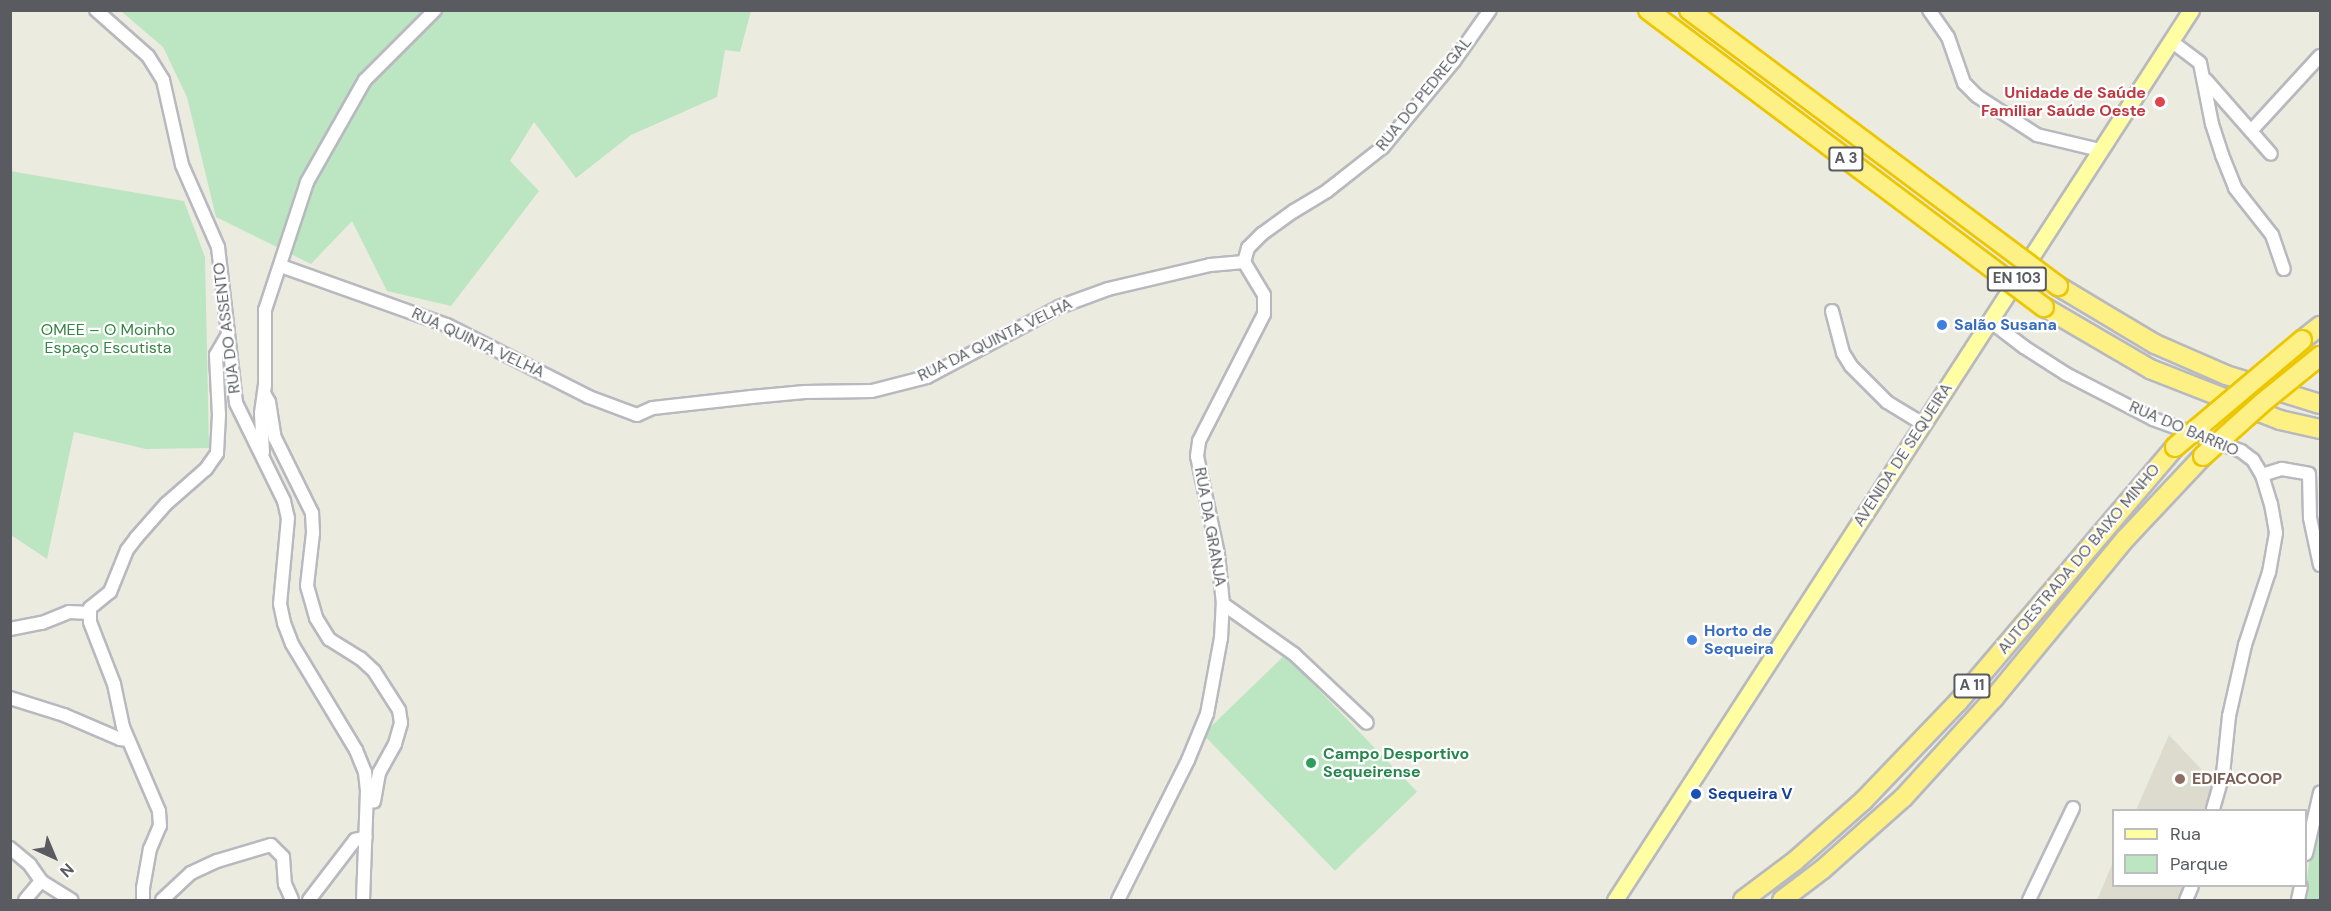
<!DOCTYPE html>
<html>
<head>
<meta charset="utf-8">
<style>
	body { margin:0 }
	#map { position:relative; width:2331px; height:911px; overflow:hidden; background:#ecebe0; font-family:"DM Sans",sans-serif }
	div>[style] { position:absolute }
	.education>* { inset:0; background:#dcdbce }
	.green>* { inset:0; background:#bce5c2; transform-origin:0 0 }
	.roads { filter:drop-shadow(2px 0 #b8b9bf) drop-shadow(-2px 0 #b8b9bf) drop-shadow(0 2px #b8b9bf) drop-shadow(0 -2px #b8b9bf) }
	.minor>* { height:12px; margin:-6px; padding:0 6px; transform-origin:6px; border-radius:6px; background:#fff }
	.major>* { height:15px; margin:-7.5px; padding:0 7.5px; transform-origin:7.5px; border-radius:7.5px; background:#fffea2 }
	.highway>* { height:18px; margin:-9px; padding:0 9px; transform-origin:9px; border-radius:9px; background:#fdf186 }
	.bridges { filter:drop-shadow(2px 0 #ecc600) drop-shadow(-2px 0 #ecc600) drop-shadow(0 2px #ecc600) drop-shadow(0 -2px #ecc600) }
	.highway-bridge>* { height:18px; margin:-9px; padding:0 9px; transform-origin:9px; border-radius:9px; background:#fdf186 }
	.dots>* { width:16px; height:16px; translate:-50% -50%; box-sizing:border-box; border:3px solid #fff; border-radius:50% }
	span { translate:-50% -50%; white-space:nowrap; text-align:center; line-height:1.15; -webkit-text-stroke:4.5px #fff; paint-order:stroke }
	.shield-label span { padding:2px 4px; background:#fff; border:2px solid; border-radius:4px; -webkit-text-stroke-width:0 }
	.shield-label { font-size:15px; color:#595b61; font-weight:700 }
	.health-label { font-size:16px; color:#be3a42; font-weight:700 }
	.right { translate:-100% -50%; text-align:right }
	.street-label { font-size:16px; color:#595b61 }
	.shop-label { font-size:16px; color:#366cbe; font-weight:700 }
	.left { translate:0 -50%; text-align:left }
	.park-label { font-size:16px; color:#348544 }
	.leisure-label { font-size:16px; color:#27864d; font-weight:700 }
	.education-label { font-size:16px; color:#785e54; font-weight:700 }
	.transit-label { font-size:16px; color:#164399; font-weight:700 }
	.frame { position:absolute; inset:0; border:12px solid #595b61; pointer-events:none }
	.legend { position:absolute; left:2112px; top:809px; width:195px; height:78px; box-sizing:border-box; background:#fff; border:2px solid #bdbdc0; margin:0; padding:8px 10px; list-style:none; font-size:18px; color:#595b61 }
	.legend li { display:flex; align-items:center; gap:12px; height:30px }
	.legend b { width:30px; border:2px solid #bdbdc0 }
	.north { position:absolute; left:24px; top:827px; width:60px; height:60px; -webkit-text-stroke:4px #fff; paint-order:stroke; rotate:136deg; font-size:16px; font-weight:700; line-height:24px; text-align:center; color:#595b61 }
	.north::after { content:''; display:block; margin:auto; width:21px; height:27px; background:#595b61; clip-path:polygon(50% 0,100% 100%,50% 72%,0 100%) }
</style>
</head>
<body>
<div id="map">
	<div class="education">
		<i style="clip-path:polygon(2169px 735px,2217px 786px,2210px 810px,2136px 810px)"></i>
		<i style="clip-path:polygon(2113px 862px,2114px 886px,2187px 886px,2182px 900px,2097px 900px)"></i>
	</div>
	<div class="green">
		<i style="clip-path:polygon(121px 11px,751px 11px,740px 52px,725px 50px,717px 97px,631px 135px,576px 178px,534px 122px,510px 161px,539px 191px,451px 306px,387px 291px,352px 221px,311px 264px,216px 217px,187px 97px,163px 47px)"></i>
		<i style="clip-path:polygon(10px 171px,184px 201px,205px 257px,209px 448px,146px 449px,74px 432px,47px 559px,11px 535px)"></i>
		<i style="left:1285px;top:655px;width:190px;height:114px;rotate:46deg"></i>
		<i style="clip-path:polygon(2320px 820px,2320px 900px,2304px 900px,2315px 821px)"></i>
	</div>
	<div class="roads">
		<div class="minor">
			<i style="left:96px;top:10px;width:69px;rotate:41.5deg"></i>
			<i style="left:148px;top:56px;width:28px;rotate:58deg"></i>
			<i style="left:163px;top:80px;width:87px;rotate:77.4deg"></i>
			<i style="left:182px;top:165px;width:90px;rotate:66.3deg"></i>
			<i style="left:218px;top:247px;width:157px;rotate:83.4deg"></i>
			<i style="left:236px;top:403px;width:109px;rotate:63.9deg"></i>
			<i style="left:284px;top:501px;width:17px;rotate:77deg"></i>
			<i style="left:288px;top:518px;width:86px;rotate:95.3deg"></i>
			<i style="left:280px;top:604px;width:19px;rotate:78deg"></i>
			<i style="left:284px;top:623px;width:22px;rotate:69deg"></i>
			<i style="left:292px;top:644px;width:124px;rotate:58.9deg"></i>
			<i style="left:356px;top:750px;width:24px;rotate:68deg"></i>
			<i style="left:365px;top:772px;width:19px;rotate:84deg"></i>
			<i style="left:367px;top:791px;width:109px;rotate:92.1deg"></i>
			<i style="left:1929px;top:10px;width:33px;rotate:55deg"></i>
			<i style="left:1948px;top:37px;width:49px;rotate:70.8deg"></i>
			<i style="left:1964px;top:83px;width:18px;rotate:45deg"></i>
			<i style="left:1977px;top:96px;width:72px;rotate:33deg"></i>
			<i style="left:2037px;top:135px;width:65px;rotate:13.4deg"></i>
			<i style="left:2171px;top:41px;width:36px;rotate:37deg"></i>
			<i style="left:2200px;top:63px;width:62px;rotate:78.9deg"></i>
			<i style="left:2212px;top:124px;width:33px;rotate:72deg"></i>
			<i style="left:2222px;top:155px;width:35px;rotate:68deg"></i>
			<i style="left:2235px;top:188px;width:60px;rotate:51.8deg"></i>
			<i style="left:2272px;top:235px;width:36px;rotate:71deg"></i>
			<i style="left:2206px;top:80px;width:98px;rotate:48.7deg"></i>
			<i style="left:2251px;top:131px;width:102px;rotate:-47.4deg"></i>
			<i style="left:1244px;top:262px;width:15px;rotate:-74deg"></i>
			<i style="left:1248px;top:248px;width:20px;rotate:-45deg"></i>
			<i style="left:1262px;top:234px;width:39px;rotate:-36deg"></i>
			<i style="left:1294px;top:211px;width:39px;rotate:-31deg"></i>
			<i style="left:1327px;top:191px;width:71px;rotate:-38.2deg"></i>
			<i style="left:1383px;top:147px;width:112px;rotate:-50.5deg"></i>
			<i style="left:1454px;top:61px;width:62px;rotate:-54.8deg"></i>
			<i style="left:281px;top:266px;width:176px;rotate:19.6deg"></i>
			<i style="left:447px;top:325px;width:159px;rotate:26.9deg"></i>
			<i style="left:589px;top:397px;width:51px;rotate:20.6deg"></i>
			<i style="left:637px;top:415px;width:17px;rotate:-24deg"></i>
			<i style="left:653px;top:408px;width:99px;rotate:-6.4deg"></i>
			<i style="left:751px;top:397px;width:54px;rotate:-5.3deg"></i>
			<i style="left:805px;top:392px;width:67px;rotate:-0.9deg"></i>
			<i style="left:872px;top:391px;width:57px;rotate:-14.3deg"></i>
			<i style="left:927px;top:377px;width:149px;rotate:-27.9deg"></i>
			<i style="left:1059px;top:307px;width:52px;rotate:-20.2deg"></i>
			<i style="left:1108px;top:289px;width:105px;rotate:-13.2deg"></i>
			<i style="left:1210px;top:265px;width:34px;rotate:-5deg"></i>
			<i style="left:1832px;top:311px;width:43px;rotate:75.3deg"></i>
			<i style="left:1843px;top:353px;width:15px;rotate:58deg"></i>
			<i style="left:1851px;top:366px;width:51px;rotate:45deg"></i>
			<i style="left:1887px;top:402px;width:42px;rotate:31.4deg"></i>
			<i style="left:1990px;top:321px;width:43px;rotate:37.4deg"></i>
			<i style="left:2024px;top:347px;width:50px;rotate:32.7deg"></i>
			<i style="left:2066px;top:374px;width:98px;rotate:27.3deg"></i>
			<i style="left:2153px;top:419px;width:94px;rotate:20deg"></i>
			<i style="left:2241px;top:451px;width:15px;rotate:37deg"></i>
			<i style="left:2253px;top:460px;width:17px;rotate:59deg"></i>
			<i style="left:2262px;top:475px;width:30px;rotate:73deg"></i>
			<i style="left:2271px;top:504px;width:29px;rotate:80deg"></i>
			<i style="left:2276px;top:533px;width:40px;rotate:100deg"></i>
			<i style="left:2269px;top:572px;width:77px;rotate:108.2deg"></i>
			<i style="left:2245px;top:645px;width:73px;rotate:102.7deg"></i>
			<i style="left:2229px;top:716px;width:58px;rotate:95.9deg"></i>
			<i style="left:2223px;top:774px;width:37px;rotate:106deg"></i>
			<i style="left:265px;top:395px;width:8px;rotate:60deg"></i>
			<i style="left:269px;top:402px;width:36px;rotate:81deg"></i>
			<i style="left:275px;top:438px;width:84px;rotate:63.7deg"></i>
			<i style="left:312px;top:513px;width:20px;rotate:87deg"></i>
			<i style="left:313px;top:533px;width:53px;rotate:96.5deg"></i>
			<i style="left:307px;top:586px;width:33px;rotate:74deg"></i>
			<i style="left:316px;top:618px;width:25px;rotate:58deg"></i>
			<i style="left:329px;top:639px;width:36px;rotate:32deg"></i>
			<i style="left:360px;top:658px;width:19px;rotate:43deg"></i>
			<i style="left:374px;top:671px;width:46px;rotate:57.3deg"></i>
			<i style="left:399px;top:710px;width:13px;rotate:81deg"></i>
			<i style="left:401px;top:723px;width:22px;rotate:106deg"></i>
			<i style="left:395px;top:744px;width:33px;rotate:119deg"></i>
			<i style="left:379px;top:773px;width:29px;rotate:100deg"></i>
			<i style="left:263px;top:452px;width:39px;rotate:-93deg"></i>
			<i style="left:261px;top:413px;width:28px;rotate:-82deg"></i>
			<i style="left:265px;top:385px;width:75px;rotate:-90deg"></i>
			<i style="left:265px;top:310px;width:135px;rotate:-71.8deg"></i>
			<i style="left:307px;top:182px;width:117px;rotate:-60.4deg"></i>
			<i style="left:365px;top:80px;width:99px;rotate:-45deg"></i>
			<i style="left:2262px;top:475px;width:21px;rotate:-17deg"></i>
			<i style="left:2282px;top:469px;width:27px;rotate:10deg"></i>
			<i style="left:2309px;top:474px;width:44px;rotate:88.7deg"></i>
			<i style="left:2310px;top:518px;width:48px;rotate:78deg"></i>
			<i style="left:1223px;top:604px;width:87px;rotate:35.2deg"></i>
			<i style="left:1294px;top:654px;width:100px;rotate:43.4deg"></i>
			<i style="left:10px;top:629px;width:33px;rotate:-11deg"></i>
			<i style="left:42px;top:623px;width:29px;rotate:-22deg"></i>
			<i style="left:69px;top:612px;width:21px;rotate:3deg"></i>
			<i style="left:10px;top:698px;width:57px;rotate:17.5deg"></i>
			<i style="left:64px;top:715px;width:61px;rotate:23.2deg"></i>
			<i style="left:120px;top:739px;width:8px;rotate:7deg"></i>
			<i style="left:10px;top:848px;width:26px;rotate:40deg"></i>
			<i style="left:30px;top:865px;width:19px;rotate:55deg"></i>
			<i style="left:41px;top:881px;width:36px;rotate:32deg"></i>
			<i style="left:2306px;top:854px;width:63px;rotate:-77.1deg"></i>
			<i style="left:25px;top:900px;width:25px;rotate:-50deg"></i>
			<i style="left:143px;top:900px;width:12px;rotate:-90deg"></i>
			<i style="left:143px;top:888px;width:40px;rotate:-80deg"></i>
			<i style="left:150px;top:849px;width:25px;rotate:-67deg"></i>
			<i style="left:160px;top:826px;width:15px;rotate:-94deg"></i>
			<i style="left:159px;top:811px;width:91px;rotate:-113.2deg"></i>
			<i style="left:123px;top:727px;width:44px;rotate:-101.8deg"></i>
			<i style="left:114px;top:684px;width:66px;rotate:-111.2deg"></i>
			<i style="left:90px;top:622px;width:14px;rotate:-90deg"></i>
			<i style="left:90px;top:608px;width:26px;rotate:-39deg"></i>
			<i style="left:110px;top:592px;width:45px;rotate:-68deg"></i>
			<i style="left:127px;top:550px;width:15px;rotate:-53deg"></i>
			<i style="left:136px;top:538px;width:45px;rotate:-48.6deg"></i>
			<i style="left:166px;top:504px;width:53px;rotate:-41.2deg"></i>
			<i style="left:206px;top:469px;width:19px;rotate:-55deg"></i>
			<i style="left:217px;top:453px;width:38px;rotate:-87deg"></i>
			<i style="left:219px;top:415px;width:60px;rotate:-92.9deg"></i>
			<i style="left:216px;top:355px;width:24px;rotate:-60deg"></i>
			<i style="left:162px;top:900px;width:40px;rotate:-43deg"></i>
			<i style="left:191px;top:873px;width:29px;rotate:-25deg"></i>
			<i style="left:217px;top:861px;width:56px;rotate:-16.5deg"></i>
			<i style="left:271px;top:845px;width:17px;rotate:45deg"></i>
			<i style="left:283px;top:857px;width:27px;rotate:86deg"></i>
			<i style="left:285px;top:884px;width:17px;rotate:66deg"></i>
			<i style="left:309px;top:900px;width:76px;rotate:-52.5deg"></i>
			<i style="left:355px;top:840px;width:11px;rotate:-15deg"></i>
			<i style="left:1118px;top:900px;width:157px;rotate:-63.4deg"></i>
			<i style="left:1188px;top:760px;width:50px;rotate:-67.6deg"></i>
			<i style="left:1207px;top:714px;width:77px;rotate:-79.6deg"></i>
			<i style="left:1221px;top:638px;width:34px;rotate:-87deg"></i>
			<i style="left:1223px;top:604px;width:50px;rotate:-95.7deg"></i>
			<i style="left:1218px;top:554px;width:100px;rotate:-102.1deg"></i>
			<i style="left:1197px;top:456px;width:15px;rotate:-82deg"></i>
			<i style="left:1199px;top:441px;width:143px;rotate:-62.9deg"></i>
			<i style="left:1264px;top:314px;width:19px;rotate:-90deg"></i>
			<i style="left:1264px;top:295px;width:39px;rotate:-121deg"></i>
			<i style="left:2029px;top:900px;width:102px;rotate:-64.4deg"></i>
			<i style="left:2186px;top:900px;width:15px;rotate:-67deg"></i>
			<i style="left:2298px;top:900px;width:14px;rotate:-78deg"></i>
		</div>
		<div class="major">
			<i style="left:1615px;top:900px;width:1060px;rotate:-57.09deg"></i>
		</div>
		<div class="highway">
			<i style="left:2058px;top:286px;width:113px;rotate:30.9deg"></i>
			<i style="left:2155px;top:344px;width:77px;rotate:23.6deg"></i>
			<i style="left:2226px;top:375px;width:98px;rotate:17.1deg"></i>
			<i style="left:2044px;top:307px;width:123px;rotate:30.3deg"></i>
			<i style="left:2150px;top:369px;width:140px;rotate:21.4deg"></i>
			<i style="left:2280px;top:420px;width:41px;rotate:12.7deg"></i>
			<i style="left:2302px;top:340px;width:23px;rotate:-38deg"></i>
			<i style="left:1743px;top:900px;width:65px;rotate:-36.9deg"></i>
			<i style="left:1795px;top:861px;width:91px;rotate:-41.4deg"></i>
			<i style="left:1863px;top:801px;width:137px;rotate:-46.2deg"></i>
			<i style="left:1958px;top:702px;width:335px;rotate:-49.6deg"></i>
			<i style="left:1782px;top:900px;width:51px;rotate:-37.1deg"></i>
			<i style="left:1823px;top:869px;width:108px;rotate:-41.6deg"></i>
			<i style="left:1904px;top:797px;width:134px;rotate:-47.7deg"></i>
			<i style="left:1994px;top:698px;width:207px;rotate:-50.5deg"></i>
			<i style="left:2126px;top:538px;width:112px;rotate:-46.8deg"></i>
		</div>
	</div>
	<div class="bridges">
		<div class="highway-bridge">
			<i style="left:1648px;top:10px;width:495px;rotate:36.9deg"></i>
			<i style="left:1689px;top:10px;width:461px;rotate:36.8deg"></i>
			<i style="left:2175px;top:447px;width:166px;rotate:-40.1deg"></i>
			<i style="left:2203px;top:456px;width:79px;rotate:-41.9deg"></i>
			<i style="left:2262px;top:403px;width:75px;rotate:-39deg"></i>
		</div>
	</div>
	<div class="dots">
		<i style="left:2160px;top:102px;background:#e0444e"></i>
		<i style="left:1942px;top:325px;background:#3f7fe0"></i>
		<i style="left:1692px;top:640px;background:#3f7fe0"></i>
		<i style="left:1311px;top:763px;background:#2e9e5b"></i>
		<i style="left:2180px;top:779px;background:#8d6e63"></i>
		<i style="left:1696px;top:794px;background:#1a4fb4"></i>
	</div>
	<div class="shield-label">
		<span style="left:1846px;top:159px">A 3</span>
		<span style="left:2017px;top:279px">EN 103</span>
		<span style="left:1972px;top:686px">A 11</span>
	</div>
	<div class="health-label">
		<span class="right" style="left:2146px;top:102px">Unidade de Saúde<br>Familiar Saúde Oeste</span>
	</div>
	<div class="street-label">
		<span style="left:1424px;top:94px;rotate:-51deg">RUA DO PEDREGAL</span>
		<span style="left:227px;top:328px;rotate:-97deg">RUA DO ASSENTO</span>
		<span style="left:995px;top:340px;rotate:-26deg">RUA DA QUINTA VELHA</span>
		<span style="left:478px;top:343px;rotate:25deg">RUA QUINTA VELHA</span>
		<span style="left:2184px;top:429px;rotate:23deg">RUA DO BARRIO</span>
		<span style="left:1903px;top:455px;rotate:-57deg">AVENIDA DE SEQUEIRA</span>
		<span style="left:1210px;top:527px;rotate:80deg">RUA DA GRANJA</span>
		<span style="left:2079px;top:559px;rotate:-50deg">AUTOESTRADA DO BAIXO MINHO</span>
	</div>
	<div class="shop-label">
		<span class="left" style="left:1954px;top:325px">Salão Susana</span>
		<span class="left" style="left:1704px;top:640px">Horto de<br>Sequeira</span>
	</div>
	<div class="park-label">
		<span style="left:108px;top:339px">OMEE – O Moinho<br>Espaço Escutista</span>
	</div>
	<div class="leisure-label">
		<span class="left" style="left:1323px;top:763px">Campo Desportivo<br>Sequeirense</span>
	</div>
	<div class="education-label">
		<span class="left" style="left:2192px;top:779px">EDIFACOOP</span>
	</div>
	<div class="transit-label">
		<span class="left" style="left:1708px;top:794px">Sequeira V</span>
	</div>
	<div class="frame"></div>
	<ul class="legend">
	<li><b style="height:8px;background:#fffea2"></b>Rua</li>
	<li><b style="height:16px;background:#bce5c2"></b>Parque</li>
	</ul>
	<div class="north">N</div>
</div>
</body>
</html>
